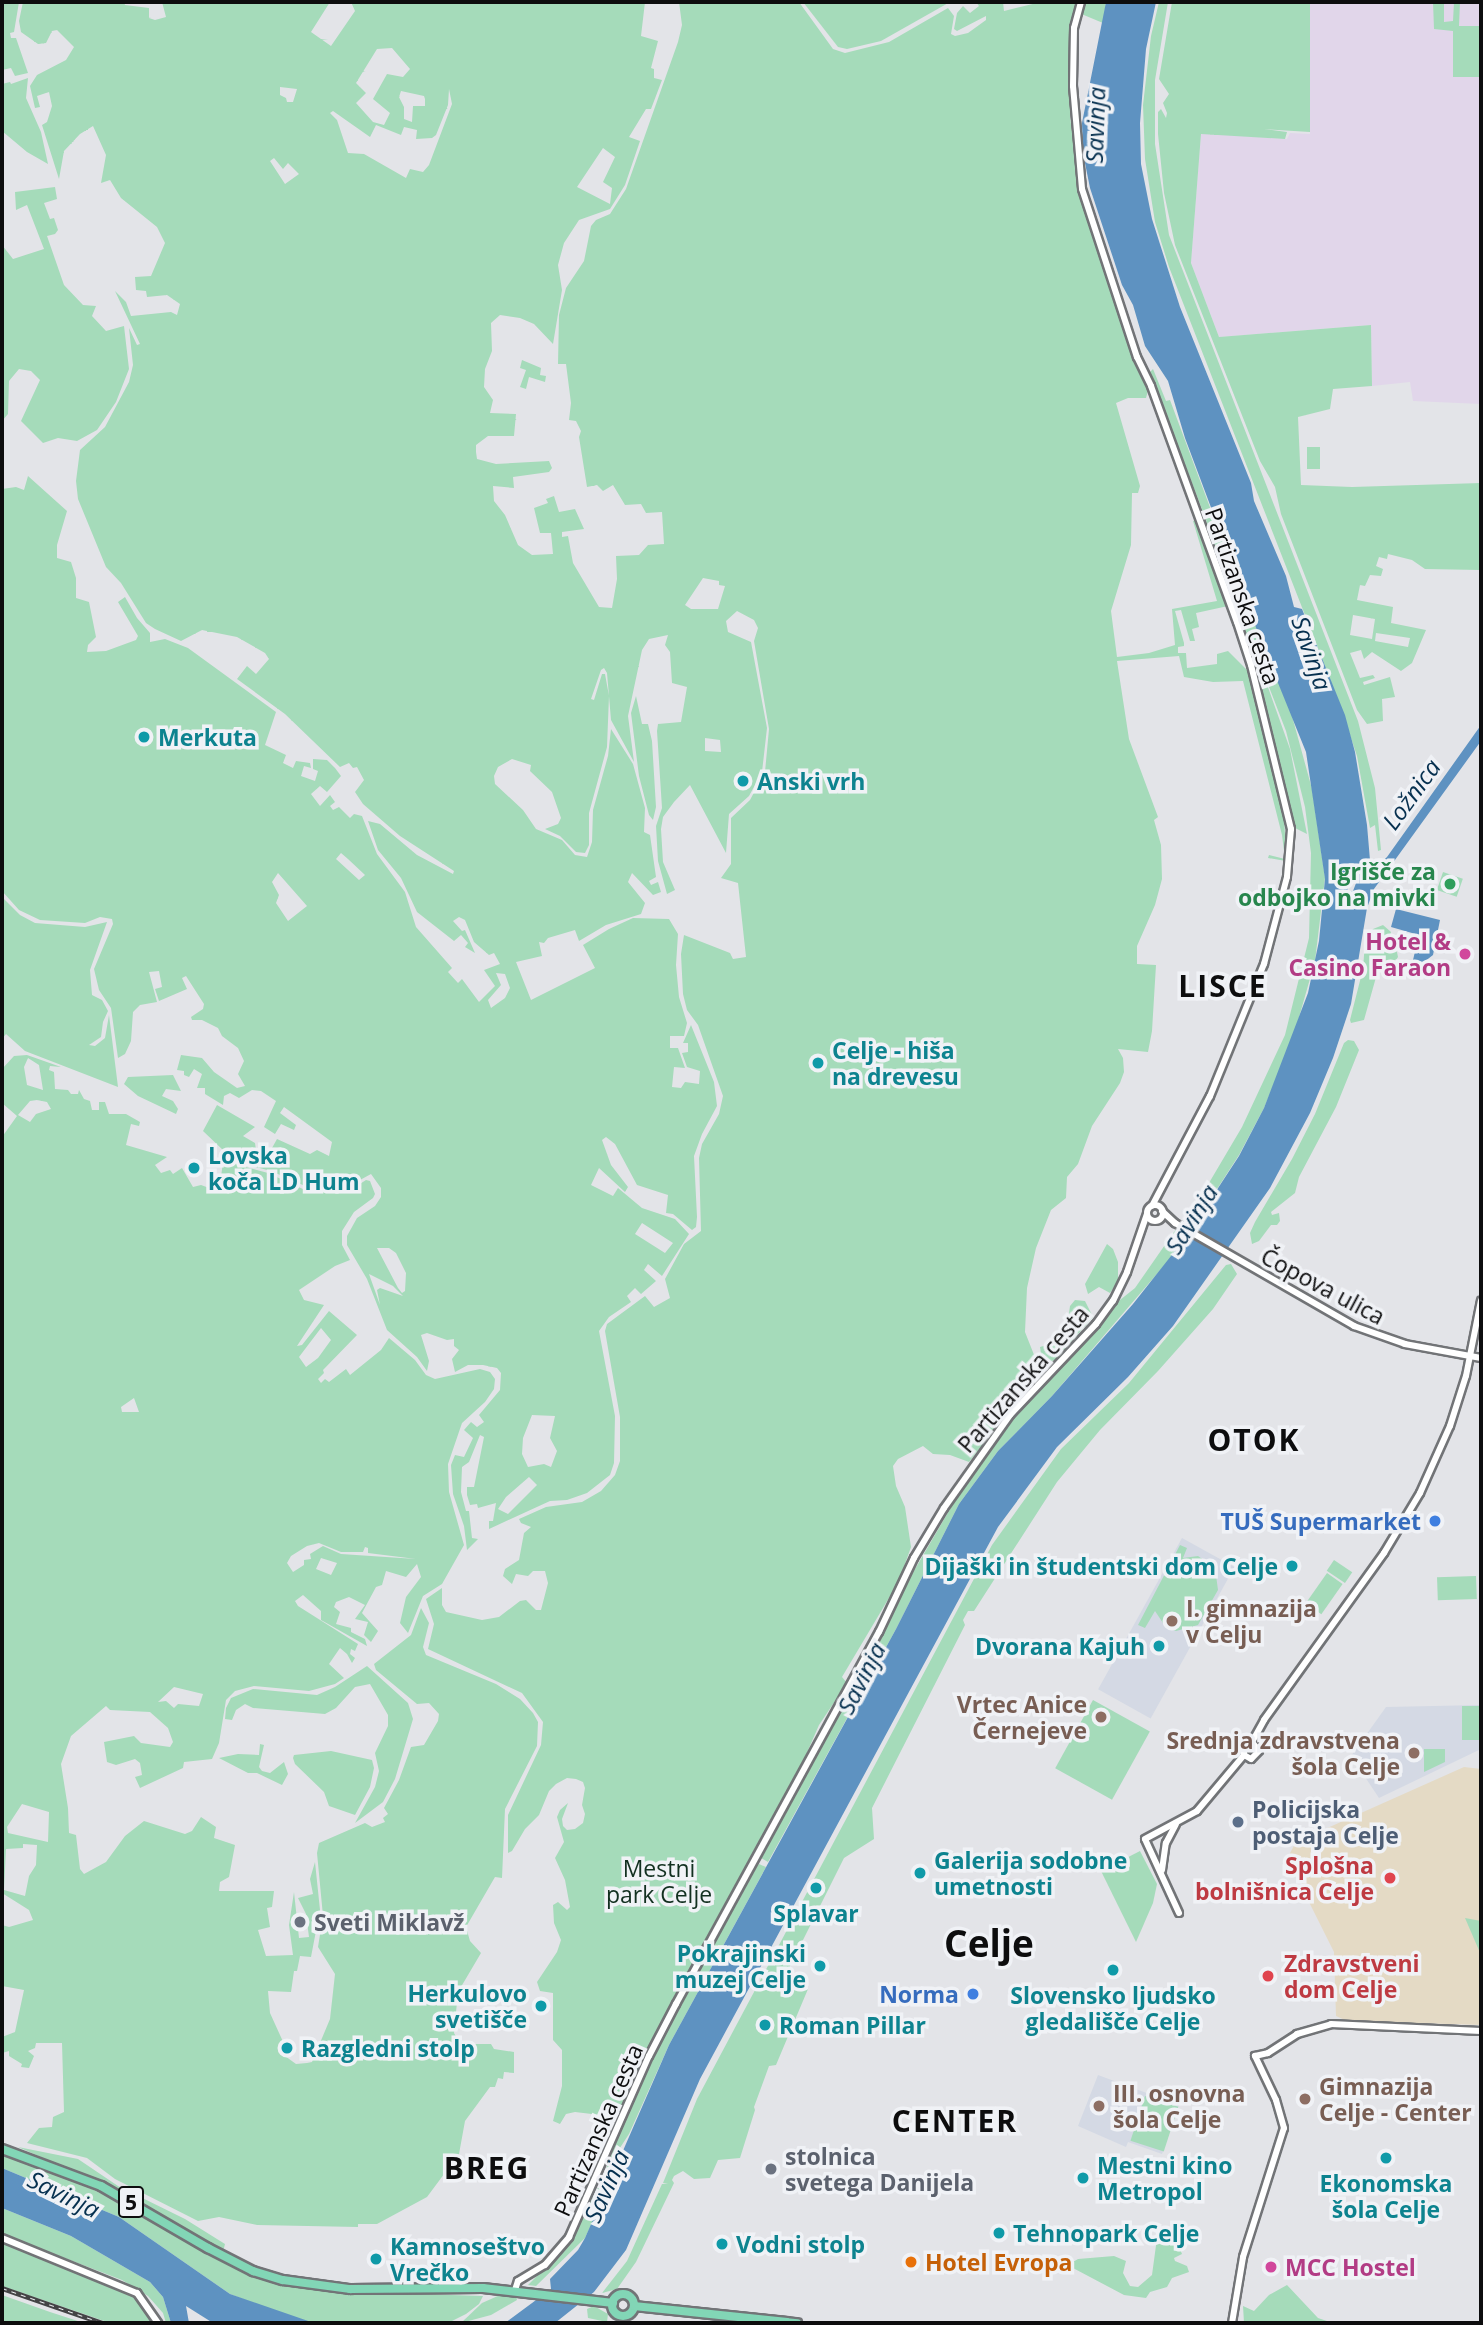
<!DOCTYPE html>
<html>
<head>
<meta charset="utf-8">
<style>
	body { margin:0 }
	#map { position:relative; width:1483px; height:2325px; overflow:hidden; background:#e3e4e8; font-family:"Open Sans",sans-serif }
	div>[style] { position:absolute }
	.commercial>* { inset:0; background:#e1d6ea }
	.built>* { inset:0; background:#d4d9e4; transform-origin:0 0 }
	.medical>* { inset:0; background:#e4dac5 }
	.green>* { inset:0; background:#a5dbba; transform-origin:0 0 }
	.water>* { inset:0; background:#5e92c1 }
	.roads { filter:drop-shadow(2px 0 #727477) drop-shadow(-2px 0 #727477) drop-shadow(0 2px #727477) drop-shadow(0 -2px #727477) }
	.minor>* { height:6px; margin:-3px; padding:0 3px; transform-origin:3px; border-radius:3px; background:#fff }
	.minor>.ring { margin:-3px; padding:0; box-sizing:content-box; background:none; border:6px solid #fff; border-radius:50% }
	.major>* { height:8px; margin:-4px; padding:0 4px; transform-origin:4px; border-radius:4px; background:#82d6b6 }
	.major>.ring { margin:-4px; padding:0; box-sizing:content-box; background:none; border:8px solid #82d6b6; border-radius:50% }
	.rail>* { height:4.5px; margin-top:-2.25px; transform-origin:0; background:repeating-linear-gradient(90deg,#f0f2f6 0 5px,#444446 0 10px); box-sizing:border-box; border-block:2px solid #444446 }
	.dots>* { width:19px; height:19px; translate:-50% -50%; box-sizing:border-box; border:4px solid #f0f2f6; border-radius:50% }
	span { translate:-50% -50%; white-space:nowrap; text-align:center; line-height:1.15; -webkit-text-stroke:7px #f0f2f6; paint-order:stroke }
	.shield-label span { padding:2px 5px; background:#f0f2f6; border:2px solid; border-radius:5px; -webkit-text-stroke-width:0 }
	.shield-label { font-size:21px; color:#0d0d0e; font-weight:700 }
	.street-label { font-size:23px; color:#0d0d0e }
	.culture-label { font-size:23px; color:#0d838f; font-weight:700 }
	.left { translate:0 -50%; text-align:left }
	.right { translate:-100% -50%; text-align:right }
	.leisure-label { font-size:23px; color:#27864d; font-weight:700 }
	.hotel-label { font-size:23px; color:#b23c85; font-weight:700 }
	.shop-label { font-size:23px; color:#366cbe; font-weight:700 }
	.education-label { font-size:23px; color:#785e54; font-weight:700 }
	.service-label { font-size:23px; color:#4e5e75; font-weight:700 }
	.health-label { font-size:23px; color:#be3a42; font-weight:700 }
	.park-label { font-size:23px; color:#123020 }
	.worship-label { font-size:23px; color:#5b616d; font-weight:700 }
	.food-label { font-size:23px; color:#c56008; font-weight:700 }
	.water-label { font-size:24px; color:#06304f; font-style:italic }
	.district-label { font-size:30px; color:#0d0d0e; font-weight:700; letter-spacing:2px }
	.town-label { font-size:37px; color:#0d0d0e; font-weight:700 }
	.frame { position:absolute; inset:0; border:4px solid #0d0d0e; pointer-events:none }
</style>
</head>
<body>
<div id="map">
	<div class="commercial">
		<i style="clip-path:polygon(1310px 2px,1481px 2px,1481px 404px,1413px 401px,1410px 382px,1372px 386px,1371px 325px,1219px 337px,1191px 263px,1201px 133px,1287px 139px,1290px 133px,1310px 134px)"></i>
	</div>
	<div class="built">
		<i style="left:1182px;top:1538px;width:60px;height:173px;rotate:29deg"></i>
		<i style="clip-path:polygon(1481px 1705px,1481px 1749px,1379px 1798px,1351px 1756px,1386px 1707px)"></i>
		<i style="clip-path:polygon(1098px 2075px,1179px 2105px,1162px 2154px,1128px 2142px,1126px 2147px,1078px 2126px)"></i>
	</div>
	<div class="medical">
		<i style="clip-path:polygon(1464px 1767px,1481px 1769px,1481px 2025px,1347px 2021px,1336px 2016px,1334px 1952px,1309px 1902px,1290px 1853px,1296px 1842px)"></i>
	</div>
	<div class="green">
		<i style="clip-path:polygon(2px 2px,19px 2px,14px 32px,10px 33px,11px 38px,16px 38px,28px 73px,15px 76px,11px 68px,2px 70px)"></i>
		<i style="clip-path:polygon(evenodd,23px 2px,124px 2px,125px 5px,149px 8px,149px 18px,155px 20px,166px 17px,162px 2px,330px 2px,311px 32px,331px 46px,355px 11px,351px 2px,645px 2px,641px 36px,658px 41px,651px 68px,654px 69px,654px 78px,662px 80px,651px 109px,646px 109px,629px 137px,640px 141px,625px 185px,610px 209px,579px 220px,564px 243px,558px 265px,562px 290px,553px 344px,534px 324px,520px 318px,500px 315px,491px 323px,492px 351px,485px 369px,484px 387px,493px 400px,490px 413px,516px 414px,514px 436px,488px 436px,476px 445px,476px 452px,477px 459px,496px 464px,549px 461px,552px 468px,549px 472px,513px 477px,514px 488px,493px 486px,494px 501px,505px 515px,518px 545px,532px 555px,553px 554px,551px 533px,540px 533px,534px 508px,548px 503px,546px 499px,554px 496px,559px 512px,575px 509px,584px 529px,562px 532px,562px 537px,568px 536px,573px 563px,599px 607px,612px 608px,617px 579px,616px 556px,639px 555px,648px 545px,664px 544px,662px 512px,646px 513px,641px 504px,625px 505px,613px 485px,603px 491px,597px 485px,587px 487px,579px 437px,581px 431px,576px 421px,569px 420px,571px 403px,566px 364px,558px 364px,559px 315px,566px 288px,584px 261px,591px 226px,596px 220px,610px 214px,626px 189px,678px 42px,682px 25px,679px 2px,799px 2px,833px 49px,845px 53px,889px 42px,948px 8px,954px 16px,951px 34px,955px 36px,968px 33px,986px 20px,986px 16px,957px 31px,954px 29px,957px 13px,963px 6px,970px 13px,979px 6px,976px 2px,1003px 2px,1004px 11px,1041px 2px,1079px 2px,1071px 29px,1070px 85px,1070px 116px,1079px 189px,1103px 265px,1149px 387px,1146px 398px,1128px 398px,1116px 403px,1140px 486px,1138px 493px,1132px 493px,1131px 545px,1111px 611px,1117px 657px,1149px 653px,1175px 645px,1172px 609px,1217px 601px,1193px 521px,1196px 520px,1228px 606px,1196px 613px,1199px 627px,1192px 629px,1195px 641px,1190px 641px,1181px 610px,1175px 611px,1184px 643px,1184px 646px,1178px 647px,1178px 653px,1186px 653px,1187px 668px,1217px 664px,1217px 654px,1228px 651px,1249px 672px,1284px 812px,1286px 861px,1268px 858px,1269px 855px,1285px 859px,1282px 835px,1243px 681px,1213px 682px,1184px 677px,1179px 656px,1117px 661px,1129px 739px,1158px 817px,1154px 820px,1161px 845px,1162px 879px,1155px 905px,1137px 946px,1137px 964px,1156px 965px,1152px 1031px,1148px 1052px,1118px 1049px,1123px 1058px,1124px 1072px,1120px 1083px,1092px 1126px,1078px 1164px,1067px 1177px,1066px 1198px,1051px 1210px,1036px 1248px,1027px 1288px,1025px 1332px,1042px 1375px,1007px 1413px,969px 1462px,950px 1455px,933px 1454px,923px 1446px,898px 1459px,893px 1466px,896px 1486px,905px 1507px,911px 1547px,899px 1581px,842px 1677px,847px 1683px,819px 1725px,802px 1764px,673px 2001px,617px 2117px,575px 2112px,566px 2114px,560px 2124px,553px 2121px,562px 2086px,562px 2050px,553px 2040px,553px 1993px,540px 1991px,537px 1982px,557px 1952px,561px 1940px,554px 1923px,553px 1905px,558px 1902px,567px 1910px,570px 1907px,565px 1880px,555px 1858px,564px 1842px,557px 1817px,560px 1810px,568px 1803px,562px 1819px,563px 1826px,567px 1830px,575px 1829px,583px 1823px,585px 1814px,582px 1805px,585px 1788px,583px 1782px,576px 1779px,567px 1778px,556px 1784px,549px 1791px,539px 1815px,525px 1829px,512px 1851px,508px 1853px,508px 1815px,541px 1745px,543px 1722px,522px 1693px,428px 1649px,434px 1624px,426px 1599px,442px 1588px,442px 1605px,446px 1612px,482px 1620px,499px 1617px,520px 1601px,526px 1600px,536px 1610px,541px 1610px,548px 1583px,545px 1571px,533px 1571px,528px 1576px,516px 1574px,512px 1584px,503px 1576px,505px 1569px,519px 1560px,524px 1533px,531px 1527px,521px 1523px,519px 1519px,546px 1507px,582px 1502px,601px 1491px,615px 1475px,620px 1461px,620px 1417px,605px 1331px,607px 1324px,645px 1296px,654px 1307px,670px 1298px,665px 1279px,684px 1244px,701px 1231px,699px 1158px,702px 1144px,719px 1114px,723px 1096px,698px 1025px,687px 1010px,683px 994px,681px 954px,684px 935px,730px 953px,733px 959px,746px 957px,738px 883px,721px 878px,731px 864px,731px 818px,750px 800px,765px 772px,769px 729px,754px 641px,758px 628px,754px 620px,737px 611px,726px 621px,728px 632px,751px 642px,767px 728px,762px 772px,749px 796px,729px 814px,726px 853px,690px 785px,674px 802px,663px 817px,661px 829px,663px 862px,675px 890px,667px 894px,658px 861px,656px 826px,662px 808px,657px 731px,658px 724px,681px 722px,687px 687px,672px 683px,670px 652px,665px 645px,668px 635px,649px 639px,642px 650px,628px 716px,634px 762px,611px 720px,607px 673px,604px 668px,601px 670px,591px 699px,594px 700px,602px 674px,605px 674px,609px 696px,607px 747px,589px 813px,589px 845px,585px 853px,576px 852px,560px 836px,545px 829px,558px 824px,561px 818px,552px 792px,530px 771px,531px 765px,512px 759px,498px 767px,494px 776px,495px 784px,523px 810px,536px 829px,562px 840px,575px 855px,587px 857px,592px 842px,593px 810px,608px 756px,611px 729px,633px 764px,645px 808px,644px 832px,650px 835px,656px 877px,649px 881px,651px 885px,658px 882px,661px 892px,653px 895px,632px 873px,628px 882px,645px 903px,641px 914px,606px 925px,579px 941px,575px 930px,548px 938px,544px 943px,539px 942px,542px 956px,516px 962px,531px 1000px,595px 968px,583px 945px,609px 929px,633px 918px,669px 919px,678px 934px,676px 965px,679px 997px,687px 1023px,684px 1036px,670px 1036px,670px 1048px,678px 1048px,685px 1068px,674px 1067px,672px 1087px,681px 1088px,685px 1082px,699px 1084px,700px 1071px,687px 1067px,682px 1053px,688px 1052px,688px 1043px,683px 1043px,691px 1025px,714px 1082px,717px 1106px,702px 1134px,694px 1156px,697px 1217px,696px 1227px,692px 1230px,673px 1214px,666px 1213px,668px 1195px,637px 1185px,615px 1144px,606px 1137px,602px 1140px,611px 1165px,628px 1187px,625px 1192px,599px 1168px,591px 1185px,613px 1196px,618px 1188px,642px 1208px,675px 1219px,689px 1234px,662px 1276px,648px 1264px,644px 1270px,656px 1281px,641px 1294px,635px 1288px,627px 1296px,631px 1302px,609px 1317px,599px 1331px,615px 1416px,614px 1463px,610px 1475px,587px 1493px,567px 1500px,550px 1501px,489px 1529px,489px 1521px,493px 1521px,496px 1503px,478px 1508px,477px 1504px,470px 1505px,467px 1495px,467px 1487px,474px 1487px,484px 1437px,480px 1435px,469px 1462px,462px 1467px,461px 1492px,466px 1511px,469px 1511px,472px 1538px,478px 1539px,467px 1550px,464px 1526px,453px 1494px,451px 1465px,455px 1455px,464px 1457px,473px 1438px,464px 1430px,471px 1422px,477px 1427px,484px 1422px,479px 1415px,500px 1390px,501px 1373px,497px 1368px,483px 1365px,468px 1365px,455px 1372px,452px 1359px,459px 1350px,454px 1346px,454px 1339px,447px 1340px,427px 1333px,421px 1335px,429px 1361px,427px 1371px,417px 1357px,387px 1330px,367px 1279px,347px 1245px,347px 1236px,357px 1218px,375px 1206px,381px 1197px,381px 1188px,371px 1174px,349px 1186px,305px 1186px,271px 1171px,244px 1164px,224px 1151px,203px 1131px,217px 1105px,255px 1127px,243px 1136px,255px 1143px,256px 1150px,272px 1148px,277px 1139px,310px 1154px,317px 1150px,329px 1156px,332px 1142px,284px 1107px,280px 1113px,296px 1125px,294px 1130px,281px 1124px,275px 1134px,264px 1127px,276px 1101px,261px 1091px,252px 1090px,239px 1098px,230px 1093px,224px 1096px,223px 1105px,205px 1094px,205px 1088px,197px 1088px,202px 1074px,194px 1069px,189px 1077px,184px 1075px,184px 1071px,177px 1070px,181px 1055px,202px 1058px,214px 1072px,237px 1088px,245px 1086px,238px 1074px,244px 1061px,238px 1048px,222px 1036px,218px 1028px,202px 1020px,192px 1020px,191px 1017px,203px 1009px,204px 1004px,186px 976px,182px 978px,187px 989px,159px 1001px,155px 989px,162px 987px,159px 971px,149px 972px,157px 1002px,140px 1005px,133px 1012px,131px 1041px,125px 1054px,118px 1058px,111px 1008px,99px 990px,94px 969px,113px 924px,112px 919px,100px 917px,85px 923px,40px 920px,19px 910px,2px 891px,2px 489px,16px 487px,24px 490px,28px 476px,67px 511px,57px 545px,57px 558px,71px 562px,76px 578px,76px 598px,89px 602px,96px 637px,88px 645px,87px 652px,106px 651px,136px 640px,138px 636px,118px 602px,125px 597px,137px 618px,150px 633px,150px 642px,165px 639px,188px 648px,276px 712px,265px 745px,286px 755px,283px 763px,293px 768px,296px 761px,310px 763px,311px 768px,304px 766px,301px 776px,315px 781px,318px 771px,313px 769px,313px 759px,327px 760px,335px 768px,341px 776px,327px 792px,320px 786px,311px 794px,320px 806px,330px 795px,335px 802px,330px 806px,333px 810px,339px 807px,350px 818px,354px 814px,362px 816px,377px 854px,405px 892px,416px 927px,452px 968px,448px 972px,458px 983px,462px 979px,479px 1002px,495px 986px,484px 970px,500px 964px,494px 953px,489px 955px,474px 942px,465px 920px,459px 917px,453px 921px,462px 931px,465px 930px,475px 953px,465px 947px,468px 943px,461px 935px,454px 941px,417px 912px,401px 878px,378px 850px,368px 821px,380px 824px,417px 855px,453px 874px,454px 871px,400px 836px,363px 804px,355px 792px,364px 780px,357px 767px,353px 768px,349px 763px,340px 767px,285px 714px,237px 679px,247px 666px,256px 674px,269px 659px,265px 653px,237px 637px,202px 630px,181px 641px,155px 629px,146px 623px,121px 583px,106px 567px,78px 499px,76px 481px,80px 450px,105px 427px,129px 382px,133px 365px,129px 328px,137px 345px,140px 344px,115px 291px,126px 302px,131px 316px,171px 312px,177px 315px,180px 304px,167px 295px,147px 297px,146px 291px,136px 290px,135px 277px,151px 276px,165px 243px,157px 227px,121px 198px,110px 180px,101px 183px,106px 155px,93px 126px,80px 134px,64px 151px,59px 179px,42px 125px,47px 122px,52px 106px,49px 92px,37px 96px,40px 107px,35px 108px,30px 86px,37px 75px,66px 60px,74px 47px,57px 30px,52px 31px,46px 43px,38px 44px,21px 32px,19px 21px,23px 2px,392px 48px,410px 69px,403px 77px,387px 74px,373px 99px,390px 113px,384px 125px,373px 122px,356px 103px,366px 93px,356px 83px,377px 49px,392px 48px,23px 2px,280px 87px,297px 89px,293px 102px,287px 102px,286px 98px,280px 95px,280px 87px,23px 2px,449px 89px,452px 104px,429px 165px,423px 172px,410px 169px,406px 178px,364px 154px,348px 153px,337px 120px,330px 113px,333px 111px,370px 137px,376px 125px,401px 135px,404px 127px,417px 130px,416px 139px,432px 138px,436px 135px,448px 105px,449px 89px,23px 2px,401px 91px,424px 96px,425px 99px,425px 106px,413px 106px,412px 122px,404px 119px,404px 107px,399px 97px,401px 91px,23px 2px,603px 148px,615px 157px,603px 182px,612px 188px,610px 204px,577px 187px,603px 148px,23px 2px,274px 158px,283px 169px,288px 163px,299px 174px,285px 184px,270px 161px,274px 158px,23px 2px,703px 578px,719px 581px,719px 585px,725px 586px,718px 609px,691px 609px,685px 605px,703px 578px,23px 2px,705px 738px,720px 740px,721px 752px,705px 751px,705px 738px,23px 2px,341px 853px,348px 859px,365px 875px,359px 880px,336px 859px,341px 853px,23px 2px,278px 873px,307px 906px,288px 921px,276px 903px,279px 895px,272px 882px,278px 873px,23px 2px,496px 973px,505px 974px,510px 988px,505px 998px,491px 1008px,488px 1000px,501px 985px,496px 973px,23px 2px,642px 1223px,673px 1243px,665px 1253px,635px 1234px,642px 1223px,23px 2px,377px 1248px,389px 1248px,396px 1253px,406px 1273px,405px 1291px,402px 1293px,398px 1288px,377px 1248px,23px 2px,369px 1274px,393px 1286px,403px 1296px,380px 1288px,377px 1290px,380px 1305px,369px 1274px,23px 2px,532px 1415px,555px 1416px,550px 1438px,557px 1451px,551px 1467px,544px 1464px,528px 1467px,522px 1454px,523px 1438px,532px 1415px,23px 2px,529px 1477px,537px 1485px,508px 1514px,498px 1509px,506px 1497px,529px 1477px)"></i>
		<i style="clip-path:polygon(803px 2px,950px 2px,881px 41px,847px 49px,838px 47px)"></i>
		<i style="clip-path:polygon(1082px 2px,1106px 2px,1103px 23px,1079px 13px)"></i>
		<i style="clip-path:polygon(1159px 2px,1168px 2px,1155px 80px,1155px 144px,1169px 235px,1358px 721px,1375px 788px,1381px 850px,1378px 851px,1375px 825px,1370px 828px,1357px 756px,1339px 702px,1169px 267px,1155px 222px,1145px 159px,1143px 105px,1151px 36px)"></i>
		<i style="clip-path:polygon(evenodd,1172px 2px,1310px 2px,1310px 132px,1264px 129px,1287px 132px,1285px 139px,1201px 134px,1191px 263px,1219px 337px,1371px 325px,1372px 386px,1333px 389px,1330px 409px,1298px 417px,1301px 485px,1352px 487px,1481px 483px,1480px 570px,1425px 569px,1412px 560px,1388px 554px,1387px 559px,1379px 557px,1376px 566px,1383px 569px,1381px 576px,1370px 575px,1365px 586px,1360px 585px,1357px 600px,1393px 607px,1391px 623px,1426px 630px,1412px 663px,1401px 671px,1372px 652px,1364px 659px,1361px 650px,1350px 653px,1360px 678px,1373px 675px,1375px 678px,1363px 682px,1364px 685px,1390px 677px,1395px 697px,1382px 699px,1383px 721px,1367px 724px,1357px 710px,1281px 514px,1275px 487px,1260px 461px,1175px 245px,1164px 193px,1158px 134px,1158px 112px,1161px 109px,1166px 118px,1167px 113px,1163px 103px,1169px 94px,1159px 79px,1172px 2px,1353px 615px,1375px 619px,1372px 639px,1350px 635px,1353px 615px,1172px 2px,1376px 633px,1410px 638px,1408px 647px,1375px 641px,1376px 633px)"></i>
		<i style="clip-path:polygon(1433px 2px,1444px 2px,1444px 22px,1453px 21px,1454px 2px,1460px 2px,1459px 26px,1481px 26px,1481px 77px,1453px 77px,1453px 31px,1434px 29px)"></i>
		<i style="clip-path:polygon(28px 78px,26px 98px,41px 132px,48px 164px,27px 152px,2px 131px,2px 84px,10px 82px,11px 84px)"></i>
		<i style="clip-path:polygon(55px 187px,57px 199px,44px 203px,50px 219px,54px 218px,58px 230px,55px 234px,47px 236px,64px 285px,83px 305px,96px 306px,92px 316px,106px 331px,124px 326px,129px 369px,116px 402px,97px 430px,77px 441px,58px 438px,43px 443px,21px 421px,40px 380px,31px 371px,19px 369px,9px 381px,8px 414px,2px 421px,2px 245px,13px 259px,44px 249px,27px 205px,16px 210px,15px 192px)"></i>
		<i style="clip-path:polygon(522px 360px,541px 368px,540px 375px,546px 376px,545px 382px,529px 377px,526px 389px,520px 387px,526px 370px,520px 368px)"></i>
		<i style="clip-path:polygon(1153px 369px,1166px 401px,1170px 400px,1240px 588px,1292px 716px,1312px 789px,1325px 878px,1315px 961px,1294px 1035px,1264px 1108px,1239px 1155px,1193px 1226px,1183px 1220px,1193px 1210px,1242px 1127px,1285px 1035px,1309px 938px,1311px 853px,1305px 807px,1286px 731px,1254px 648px,1290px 749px,1307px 834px,1293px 827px,1242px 626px,1160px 408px,1162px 406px,1239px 607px,1150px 372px)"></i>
		<i style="left:1320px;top:447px;width:22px;height:13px;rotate:90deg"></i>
		<i style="clip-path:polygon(636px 696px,642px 724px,648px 724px,652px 741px,656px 807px,653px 820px,649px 815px,639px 776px,631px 713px)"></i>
		<i style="left:1443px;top:872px;width:21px;height:19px;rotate:19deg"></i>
		<i style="clip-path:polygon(2px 897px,20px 915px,35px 923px,85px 927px,107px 922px,90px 970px,92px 995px,102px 1000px,108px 1011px,103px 1022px,101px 1037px,89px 1045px,95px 1046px,105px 1038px,109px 1015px,118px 1087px,25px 1051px,6px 1034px,2px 1039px)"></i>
		<i style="clip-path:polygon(1383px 925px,1391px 932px,1388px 943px,1397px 952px,1398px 957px,1396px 960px,1380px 963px,1364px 1020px,1351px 1023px,1350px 1020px,1363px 969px,1365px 942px,1373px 929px)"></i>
		<i style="clip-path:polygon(1348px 1040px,1354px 1041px,1359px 1050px,1336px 1107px,1299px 1177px,1295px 1193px,1271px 1212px,1272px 1215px,1279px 1213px,1280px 1221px,1277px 1225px,1271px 1225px,1259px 1241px,1252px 1244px,1250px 1233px,1255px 1222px,1292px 1159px,1315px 1114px,1344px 1043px)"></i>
		<i style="clip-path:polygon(evenodd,27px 1055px,61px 1067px,50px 1066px,49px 1070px,54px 1072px,55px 1089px,68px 1090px,71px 1094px,78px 1094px,79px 1090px,84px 1099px,90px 1101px,92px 1110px,99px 1110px,99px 1102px,105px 1102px,109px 1114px,126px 1114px,140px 1122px,139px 1126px,131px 1124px,126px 1145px,167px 1157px,155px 1165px,161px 1173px,170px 1170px,173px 1174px,182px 1168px,193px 1187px,201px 1185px,220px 1192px,223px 1187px,220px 1184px,224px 1155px,242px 1166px,268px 1173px,305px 1190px,349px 1191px,366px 1180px,370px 1181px,375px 1194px,373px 1198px,354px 1212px,342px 1231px,342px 1245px,350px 1260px,335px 1266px,299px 1290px,304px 1300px,324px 1305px,297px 1346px,302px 1345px,329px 1311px,357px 1335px,323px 1370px,324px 1373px,318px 1379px,321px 1383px,325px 1379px,329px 1382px,346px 1369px,350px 1375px,381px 1350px,389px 1338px,415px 1360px,426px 1375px,435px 1379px,480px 1369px,490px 1372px,495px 1379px,494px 1389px,485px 1402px,462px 1423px,448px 1464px,449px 1492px,464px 1545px,442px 1584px,423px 1596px,408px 1633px,400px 1623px,406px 1597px,421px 1577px,417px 1564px,406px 1577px,386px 1571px,382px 1585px,376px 1587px,362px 1613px,378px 1631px,371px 1642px,364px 1635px,368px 1622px,355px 1619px,365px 1605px,349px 1597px,336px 1602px,334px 1607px,340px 1612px,336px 1624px,351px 1628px,351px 1632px,365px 1639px,367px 1646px,321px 1620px,321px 1611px,303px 1595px,295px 1601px,298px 1606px,358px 1644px,355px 1651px,351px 1649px,350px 1654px,355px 1658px,352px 1663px,347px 1654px,340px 1648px,329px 1664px,344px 1678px,335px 1684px,309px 1691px,254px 1686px,235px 1691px,226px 1700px,219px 1743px,212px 1759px,184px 1762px,183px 1768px,140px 1788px,135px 1777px,142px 1775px,140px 1763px,135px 1759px,116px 1765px,107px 1762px,104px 1742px,134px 1736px,141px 1743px,170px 1747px,173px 1742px,168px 1728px,150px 1712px,110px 1710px,106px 1706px,71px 1736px,61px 1764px,68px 1808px,69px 1833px,76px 1835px,80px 1869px,84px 1874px,106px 1862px,125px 1836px,144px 1821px,185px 1834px,192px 1831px,201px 1817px,216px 1827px,214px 1838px,235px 1845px,229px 1877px,220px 1882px,219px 1891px,274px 1891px,272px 1907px,267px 1908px,270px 1927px,258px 1930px,266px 1956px,293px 1955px,289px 1925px,294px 1892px,299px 1938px,309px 1937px,306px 1914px,298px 1898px,313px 1894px,310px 1879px,315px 1862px,320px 1910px,311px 1957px,300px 1956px,297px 1971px,294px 1971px,291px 1992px,268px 1991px,270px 2013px,285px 2046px,285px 2056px,296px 2064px,307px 2063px,312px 2062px,330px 2019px,335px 1974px,318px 1947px,323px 1916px,317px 1853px,319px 1843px,365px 1823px,372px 1827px,385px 1822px,383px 1818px,388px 1814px,384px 1808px,399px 1780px,411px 1747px,424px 1745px,438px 1721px,439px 1714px,429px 1703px,417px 1704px,376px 1670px,374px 1664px,411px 1635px,421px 1608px,429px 1623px,423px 1647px,426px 1655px,496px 1684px,520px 1699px,533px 1713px,538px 1722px,537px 1746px,505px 1809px,502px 1878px,495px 1877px,466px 1927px,470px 1941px,481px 1953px,458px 1992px,454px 2033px,458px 2040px,465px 2044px,491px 2044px,494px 2049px,514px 2052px,514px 2073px,504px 2072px,503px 2079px,498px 2078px,495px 2087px,490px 2087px,465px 2121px,459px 2154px,427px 2197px,377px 2224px,358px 2224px,358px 2227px,257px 2225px,219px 2217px,198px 2221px,115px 2179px,87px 2158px,27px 2143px,39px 2128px,52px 2127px,53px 2117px,64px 2112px,62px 2043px,36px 2043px,35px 2048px,28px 2051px,34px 2056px,29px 2068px,21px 2067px,22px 2064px,9px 2056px,9px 2051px,2px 2053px,2px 2037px,15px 2032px,24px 1990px,2px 1986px,2px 1925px,9px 1927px,33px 1920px,29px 1910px,2px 1893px,2px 1137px,17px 1116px,2px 1103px,2px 1069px,14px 1056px,27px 1055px,28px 1058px,39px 1065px,43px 1090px,27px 1085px,24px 1067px,28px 1058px,27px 1055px,37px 1100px,47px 1102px,51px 1109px,36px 1114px,30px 1122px,18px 1115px,30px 1101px,37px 1100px,27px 1055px,321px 1328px,331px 1340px,318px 1358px,306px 1367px,299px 1357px,321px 1328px,27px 1055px,134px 1398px,139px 1412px,122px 1412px,121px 1407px,134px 1398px,27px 1055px,319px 1543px,341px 1552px,363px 1552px,365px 1547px,368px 1548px,368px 1553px,416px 1559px,341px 1554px,323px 1546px,310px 1554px,311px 1559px,304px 1560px,304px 1565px,293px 1572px,287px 1563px,291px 1556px,307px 1546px,319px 1543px,27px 1055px,321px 1558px,337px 1563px,331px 1575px,316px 1569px,321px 1558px,27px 1055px,174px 1687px,203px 1694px,199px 1706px,178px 1704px,174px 1708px,166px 1701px,158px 1702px,174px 1687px,27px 1055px,22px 1804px,49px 1812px,48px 1842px,8px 1833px,7px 1827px,22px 1804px,27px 1055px,23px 1844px,37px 1845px,36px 1865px,29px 1876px,25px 1896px,4px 1890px,6px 1849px,23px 1848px,23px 1844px)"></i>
		<i style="clip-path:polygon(173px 1075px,181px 1091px,166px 1089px,162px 1096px,173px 1101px,178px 1109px,176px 1114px,138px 1096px,124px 1084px,128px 1077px)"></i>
		<i style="clip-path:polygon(1176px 1229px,1186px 1237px,1168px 1261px,1052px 1396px,998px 1451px,959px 1504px,896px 1629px,768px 1862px,761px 1858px,886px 1629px,911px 1576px,974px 1468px,1013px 1417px,1115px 1304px,1135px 1288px)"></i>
		<i style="clip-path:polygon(1107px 1244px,1113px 1249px,1118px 1262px,1118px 1281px,1110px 1293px,1099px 1287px,1088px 1294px,1085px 1284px)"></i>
		<i style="clip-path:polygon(1231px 1264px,1237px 1274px,1213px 1309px,1158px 1371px,1100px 1430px,1057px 1482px,974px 1611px,968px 1611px,963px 1620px,965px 1625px,872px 1808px,874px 1839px,844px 1858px,783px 1980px,808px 1989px,776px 2065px,769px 2066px,754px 2107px,755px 2110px,740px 2158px,718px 2160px,710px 2178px,694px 2179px,683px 2171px,674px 2176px,672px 2180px,674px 2183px,636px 2262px,617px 2289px,602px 2293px,627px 2261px,662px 2184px,668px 2184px,663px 2183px,697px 2099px,992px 1545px,1061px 1449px,1129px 1383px,1226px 1265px)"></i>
		<i style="clip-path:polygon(1075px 1300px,1085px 1301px,1093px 1317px,1055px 1360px,1047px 1363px,1042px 1360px,1040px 1347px,1057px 1342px,1066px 1333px,1070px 1306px)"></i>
		<i style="clip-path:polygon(1180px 1545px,1187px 1548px,1183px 1558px,1198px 1556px,1215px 1568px,1218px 1590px,1198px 1625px,1176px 1631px,1165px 1626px,1155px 1611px,1145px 1628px,1138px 1625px)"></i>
		<i style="left:1334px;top:1560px;width:22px;height:13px;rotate:34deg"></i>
		<i style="left:1327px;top:1573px;width:19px;height:37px;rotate:35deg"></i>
		<i style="left:1476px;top:1576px;width:23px;height:39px;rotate:88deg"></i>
		<i style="clip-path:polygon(367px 1666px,408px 1703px,413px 1719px,395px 1779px,383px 1802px,355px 1823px,375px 1787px,379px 1771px,375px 1753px,388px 1726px,388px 1715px,370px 1684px,355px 1687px,336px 1708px,325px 1714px,253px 1708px,245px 1704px,236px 1710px,232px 1720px,225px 1719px,226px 1708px,231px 1698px,253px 1689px,317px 1695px,335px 1687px)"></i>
		<i style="left:1093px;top:1700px;width:65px;height:78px;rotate:29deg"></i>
		<i style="left:1462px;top:1706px;width:19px;height:34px"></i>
		<i style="clip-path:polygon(260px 1744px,264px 1745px,259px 1767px,262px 1771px,270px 1773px,284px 1762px,288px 1774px,282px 1785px,257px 1773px,248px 1773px,219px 1758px,238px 1754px,259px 1755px)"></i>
		<i style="clip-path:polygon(1424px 1749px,1445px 1749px,1445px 1762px,1424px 1772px)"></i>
		<i style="clip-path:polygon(331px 1751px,372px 1760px,374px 1768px,370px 1787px,355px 1815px,329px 1806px,324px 1792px,295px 1764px,293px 1758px,294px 1755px)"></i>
		<i style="clip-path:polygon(1140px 1851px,1157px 1884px,1153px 1903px,1136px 1942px,1101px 1871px)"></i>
		<i style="clip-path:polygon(759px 1864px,766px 1867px,669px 2045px,629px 2134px,616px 2154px,605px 2194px,585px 2238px,536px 2286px,528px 2285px,568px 2245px,602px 2180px,626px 2116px,657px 2047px,753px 1869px)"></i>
		<i style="clip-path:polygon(1465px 1918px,1481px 1921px,1481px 1955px)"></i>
		<i style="left:1145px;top:2096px;width:35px;height:47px;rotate:18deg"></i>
		<i style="clip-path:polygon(18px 2147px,78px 2159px,118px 2186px,185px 2219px,225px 2244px,223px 2252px,121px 2192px)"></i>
		<i style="clip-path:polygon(2px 2155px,61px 2175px,109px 2197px,154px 2218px,228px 2264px,265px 2279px,325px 2291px,483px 2296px,479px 2304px,466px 2314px,448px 2323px,314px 2323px,286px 2316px,230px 2294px,119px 2217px,2px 2168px)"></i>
		<i style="clip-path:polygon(2px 2208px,71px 2236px,150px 2282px,163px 2297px,171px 2323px,166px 2323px,163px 2313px,148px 2296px,122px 2280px,2px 2234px)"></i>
		<i style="clip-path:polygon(1157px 2238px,1165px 2238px,1180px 2249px,1182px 2254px,1174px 2258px,1175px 2261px,1187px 2266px,1189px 2272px,1172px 2278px,1167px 2287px,1150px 2292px,1146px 2298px,1124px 2295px,1073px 2268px,1073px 2262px,1078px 2259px,1114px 2256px,1126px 2261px,1123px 2273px,1130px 2286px,1138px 2287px,1152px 2275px)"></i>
		<i style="clip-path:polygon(2px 2243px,129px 2293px,140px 2300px,155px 2323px,110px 2323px,2px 2286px)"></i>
		<i style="clip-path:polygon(1287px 2285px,1318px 2318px,1333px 2323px,1244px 2323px,1243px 2306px,1254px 2311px,1269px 2295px)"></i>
		<i style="clip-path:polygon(2px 2295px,50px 2312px,84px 2323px,2px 2323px)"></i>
		<i style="clip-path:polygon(500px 2295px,516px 2297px,517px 2300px,491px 2315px,461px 2323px,482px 2303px)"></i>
		<i style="clip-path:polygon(594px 2306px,608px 2314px,607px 2322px,588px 2318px,587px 2309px)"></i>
	</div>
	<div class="water">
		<i style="clip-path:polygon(evenodd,1106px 2px,1156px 2px,1146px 49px,1140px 123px,1141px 164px,1152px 219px,1180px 307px,1251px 483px,1254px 501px,1286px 576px,1294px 607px,1302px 609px,1345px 715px,1355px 752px,1367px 825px,1371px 872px,1387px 857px,1481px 725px,1481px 741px,1374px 889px,1367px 908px,1351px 1004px,1333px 1058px,1310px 1113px,1270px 1188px,1173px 1326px,1128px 1377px,1057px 1447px,998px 1527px,700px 2079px,626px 2250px,594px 2292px,555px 2323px,505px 2323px,551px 2289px,550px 2279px,578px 2250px,585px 2238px,669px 2045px,896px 1629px,959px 1504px,998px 1451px,1052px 1396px,1133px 1304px,1186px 1237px,1239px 1156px,1264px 1108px,1308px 993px,1319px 941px,1325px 879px,1306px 752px,1261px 641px,1185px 438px,1168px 381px,1145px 346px,1133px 305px,1122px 285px,1090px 188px,1083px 153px,1082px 123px,1106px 2px,1351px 865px,1357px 866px,1358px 878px,1353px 891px,1347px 893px,1351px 865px)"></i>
		<i style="clip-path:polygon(1396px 909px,1440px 920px,1433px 955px,1424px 962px,1413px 960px,1419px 935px,1391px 927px)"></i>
		<i style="clip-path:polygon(2px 2168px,119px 2217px,230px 2294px,314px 2323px,213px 2323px,186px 2306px,189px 2323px,171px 2323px,163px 2297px,150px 2282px,71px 2236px,2px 2208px)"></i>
	</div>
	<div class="roads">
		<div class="minor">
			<i style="left:1081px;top:2px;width:27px;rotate:105deg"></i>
			<i style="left:1074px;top:28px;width:58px;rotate:91deg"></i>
			<i style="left:1073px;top:86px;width:103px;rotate:85deg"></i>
			<i style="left:1082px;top:189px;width:177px;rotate:71.9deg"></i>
			<i style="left:1137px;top:357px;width:32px;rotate:64deg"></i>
			<i style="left:1151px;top:386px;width:251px;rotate:70deg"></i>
			<i style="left:1237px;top:622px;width:45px;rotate:72deg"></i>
			<i style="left:1251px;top:665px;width:169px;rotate:76.3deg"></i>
			<i style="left:1291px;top:829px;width:48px;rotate:94.8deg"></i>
			<i style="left:1287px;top:877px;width:90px;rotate:104.8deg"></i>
			<i style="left:1264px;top:964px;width:143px;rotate:112.2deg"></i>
			<i style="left:1210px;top:1096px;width:124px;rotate:117.8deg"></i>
			<i class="ring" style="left:1147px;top:1205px;width:10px;height:10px"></i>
			<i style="left:1162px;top:1211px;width:18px;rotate:43deg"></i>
			<i style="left:1175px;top:1223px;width:207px;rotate:29.9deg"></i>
			<i style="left:1354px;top:1326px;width:54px;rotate:19.4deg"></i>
			<i style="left:1405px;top:1344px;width:77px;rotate:10.4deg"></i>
			<i style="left:1252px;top:1742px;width:11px;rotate:52deg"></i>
			<i style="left:1259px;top:1751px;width:11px;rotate:135deg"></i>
			<i style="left:1251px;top:1759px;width:8px;rotate:-150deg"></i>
			<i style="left:1244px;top:1755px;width:9px;rotate:-90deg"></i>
			<i style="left:1244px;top:1746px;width:9px;rotate:-27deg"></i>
			<i style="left:1252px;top:1742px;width:25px;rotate:-61deg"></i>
			<i style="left:1264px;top:1720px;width:206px;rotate:-54.3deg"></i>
			<i style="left:1384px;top:1553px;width:70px;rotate:-59deg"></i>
			<i style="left:1420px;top:1493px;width:73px;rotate:-65.9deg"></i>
			<i style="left:1450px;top:1426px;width:52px;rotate:-72.3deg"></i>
			<i style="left:1466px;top:1376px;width:77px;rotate:-78.8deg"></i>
			<i style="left:1162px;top:1870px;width:27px;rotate:-82deg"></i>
			<i style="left:1166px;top:1843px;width:21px;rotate:-62deg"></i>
			<i style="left:1179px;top:1913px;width:81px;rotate:-114.7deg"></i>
			<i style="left:1145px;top:1839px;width:59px;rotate:-28.3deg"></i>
			<i style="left:1197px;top:1811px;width:73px;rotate:-50deg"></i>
			<i style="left:2px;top:2238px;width:146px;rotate:22.2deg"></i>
			<i style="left:137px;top:2293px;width:37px;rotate:55deg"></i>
			<i style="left:515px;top:2290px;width:9px;rotate:-72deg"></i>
			<i style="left:518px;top:2281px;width:31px;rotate:-31deg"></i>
			<i style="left:545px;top:2265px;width:37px;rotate:-49deg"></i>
			<i style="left:569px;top:2237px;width:198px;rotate:-66.2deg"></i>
			<i style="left:649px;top:2056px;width:59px;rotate:-62.6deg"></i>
			<i style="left:676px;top:2004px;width:424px;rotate:-61.4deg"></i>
			<i style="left:879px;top:1632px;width:82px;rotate:-64.7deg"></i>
			<i style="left:914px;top:1558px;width:58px;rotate:-59deg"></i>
			<i style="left:944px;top:1508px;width:114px;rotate:-54.6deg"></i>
			<i style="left:1010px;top:1415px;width:125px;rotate:-46.6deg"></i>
			<i style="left:1096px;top:1324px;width:29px;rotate:-54deg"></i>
			<i style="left:1113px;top:1301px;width:32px;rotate:-64deg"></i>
			<i style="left:1127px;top:1272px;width:61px;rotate:-71deg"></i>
			<i style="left:1232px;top:2323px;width:67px;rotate:-80.5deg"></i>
			<i style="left:1243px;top:2257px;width:135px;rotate:-72.4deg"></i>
			<i style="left:1284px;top:2128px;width:29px;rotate:-106deg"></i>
			<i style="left:1276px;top:2100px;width:49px;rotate:-115.5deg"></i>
			<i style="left:1255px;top:2056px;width:13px;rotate:-13deg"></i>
			<i style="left:1268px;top:2053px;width:35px;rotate:-33deg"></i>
			<i style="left:1297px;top:2034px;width:35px;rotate:-16deg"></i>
			<i style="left:1331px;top:2024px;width:150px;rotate:2.7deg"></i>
		</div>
		<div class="major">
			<i style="left:2px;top:2149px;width:106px;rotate:20.5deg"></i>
			<i style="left:101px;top:2186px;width:124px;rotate:30.1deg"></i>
			<i style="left:208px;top:2248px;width:51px;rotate:27.1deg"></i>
			<i style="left:253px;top:2271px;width:31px;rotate:17deg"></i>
			<i style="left:283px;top:2280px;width:68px;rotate:7.7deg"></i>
			<i style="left:350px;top:2289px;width:133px;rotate:-0.4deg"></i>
			<i style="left:483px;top:2288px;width:131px;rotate:6.6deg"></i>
			<i class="ring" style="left:612px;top:2294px;width:14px;height:14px"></i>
			<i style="left:634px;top:2306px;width:164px;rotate:6deg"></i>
		</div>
	</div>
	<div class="rail">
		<i style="left:2px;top:2288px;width:107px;rotate:19.1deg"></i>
	</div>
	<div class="dots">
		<i style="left:144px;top:737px;background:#0f9aa8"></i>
		<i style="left:743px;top:781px;background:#0f9aa8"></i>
		<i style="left:1450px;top:884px;background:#2e9e5b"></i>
		<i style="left:1465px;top:954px;background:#d1479c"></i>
		<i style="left:818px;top:1063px;background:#0f9aa8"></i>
		<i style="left:194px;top:1168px;background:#0f9aa8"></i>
		<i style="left:1435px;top:1521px;background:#3f7fe0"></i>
		<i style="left:1292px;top:1566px;background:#0f9aa8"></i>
		<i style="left:1172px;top:1621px;background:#8d6e63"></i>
		<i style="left:1159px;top:1646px;background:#0f9aa8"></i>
		<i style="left:1101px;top:1717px;background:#8d6e63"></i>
		<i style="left:1414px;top:1753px;background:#8d6e63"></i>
		<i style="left:1238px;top:1822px;background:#5c6f8a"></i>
		<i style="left:920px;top:1873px;background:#0f9aa8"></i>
		<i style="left:1390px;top:1878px;background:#e0444e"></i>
		<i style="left:816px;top:1888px;background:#0f9aa8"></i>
		<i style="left:300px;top:1922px;background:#6b7280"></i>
		<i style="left:820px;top:1966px;background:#0f9aa8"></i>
		<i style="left:1113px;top:1970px;background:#0f9aa8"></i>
		<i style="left:1268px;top:1976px;background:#e0444e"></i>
		<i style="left:973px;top:1994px;background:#3f7fe0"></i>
		<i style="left:541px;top:2006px;background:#0f9aa8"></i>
		<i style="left:765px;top:2025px;background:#0f9aa8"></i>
		<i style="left:287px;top:2048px;background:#0f9aa8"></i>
		<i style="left:1305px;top:2099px;background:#8d6e63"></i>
		<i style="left:1099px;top:2106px;background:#8d6e63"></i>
		<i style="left:1386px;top:2158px;background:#0f9aa8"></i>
		<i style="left:771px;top:2169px;background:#6b7280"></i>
		<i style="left:1083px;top:2178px;background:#0f9aa8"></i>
		<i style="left:999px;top:2233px;background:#0f9aa8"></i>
		<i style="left:722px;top:2244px;background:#0f9aa8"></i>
		<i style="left:376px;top:2259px;background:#0f9aa8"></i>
		<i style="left:911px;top:2262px;background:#e8710a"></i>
		<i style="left:1271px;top:2267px;background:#d1479c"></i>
	</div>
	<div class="shield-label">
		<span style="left:131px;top:2202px">5</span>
	</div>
	<div class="street-label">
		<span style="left:1243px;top:596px;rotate:71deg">Partizanska cesta</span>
		<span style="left:1323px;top:1286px;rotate:28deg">Čopova ulica</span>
		<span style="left:1023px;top:1379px;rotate:-49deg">Partizanska cesta</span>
		<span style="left:598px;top:2130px;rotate:-66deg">Partizanska cesta</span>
	</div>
	<div class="culture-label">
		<span class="left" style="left:158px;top:737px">Merkuta</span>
		<span class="left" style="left:757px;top:781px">Anski vrh</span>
		<span class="left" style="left:832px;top:1063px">Celje - hiša<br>na drevesu</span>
		<span class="left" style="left:208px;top:1168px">Lovska<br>koča LD Hum</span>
		<span class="right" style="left:1278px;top:1566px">Dijaški in študentski dom Celje</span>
		<span class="right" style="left:1145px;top:1646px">Dvorana Kajuh</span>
		<span class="left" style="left:934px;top:1873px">Galerija sodobne<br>umetnosti</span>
		<span style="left:816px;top:1913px">Splavar</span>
		<span class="right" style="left:806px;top:1966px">Pokrajinski<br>muzej Celje</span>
		<span class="right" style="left:527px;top:2006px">Herkulovo<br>svetišče</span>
		<span style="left:1113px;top:2008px">Slovensko ljudsko<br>gledališče Celje</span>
		<span class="left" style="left:779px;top:2025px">Roman Pillar</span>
		<span class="left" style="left:301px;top:2048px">Razgledni stolp</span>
		<span class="left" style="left:1097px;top:2178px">Mestni kino<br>Metropol</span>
		<span style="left:1386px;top:2196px">Ekonomska<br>šola Celje</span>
		<span class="left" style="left:1013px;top:2233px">Tehnopark Celje</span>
		<span class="left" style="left:736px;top:2244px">Vodni stolp</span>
		<span class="left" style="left:390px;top:2259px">Kamnoseštvo<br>Vrečko</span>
	</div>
	<div class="leisure-label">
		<span class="right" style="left:1436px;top:884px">Igrišče za<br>odbojko na mivki</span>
	</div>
	<div class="hotel-label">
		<span class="right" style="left:1451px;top:954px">Hotel &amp;<br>Casino Faraon</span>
		<span class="left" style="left:1285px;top:2267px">MCC Hostel</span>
	</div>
	<div class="shop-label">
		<span class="right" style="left:1421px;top:1521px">TUŠ Supermarket</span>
		<span class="right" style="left:959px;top:1994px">Norma</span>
	</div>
	<div class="education-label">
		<span class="left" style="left:1186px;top:1621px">I. gimnazija<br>v Celju</span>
		<span class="right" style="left:1087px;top:1717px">Vrtec Anice<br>Černejeve</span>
		<span class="right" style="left:1400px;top:1753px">Srednja zdravstvena<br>šola Celje</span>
		<span class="left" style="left:1319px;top:2099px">Gimnazija<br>Celje - Center</span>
		<span class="left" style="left:1113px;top:2106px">III. osnovna<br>šola Celje</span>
	</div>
	<div class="service-label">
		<span class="left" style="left:1252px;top:1822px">Policijska<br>postaja Celje</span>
	</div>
	<div class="health-label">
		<span class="right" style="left:1374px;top:1878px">Splošna<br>bolnišnica Celje</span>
		<span class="left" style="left:1284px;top:1976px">Zdravstveni<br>dom Celje</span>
	</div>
	<div class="park-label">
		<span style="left:659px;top:1881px">Mestni<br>park Celje</span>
	</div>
	<div class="worship-label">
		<span class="left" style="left:314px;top:1922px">Sveti Miklavž</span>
		<span class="left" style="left:785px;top:2169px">stolnica<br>svetega Danijela</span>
	</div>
	<div class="food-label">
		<span class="left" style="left:925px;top:2262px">Hotel Evropa</span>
	</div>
	<div class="water-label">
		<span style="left:1095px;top:125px;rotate:-88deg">Savinja</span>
		<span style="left:1312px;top:653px;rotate:71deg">Savinja</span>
		<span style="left:1411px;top:794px;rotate:-54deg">Ložnica</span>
		<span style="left:1191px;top:1219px;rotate:-58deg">Savinja</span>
		<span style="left:861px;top:1678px;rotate:-63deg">Savinja</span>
		<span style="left:606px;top:2186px;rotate:-66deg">Savinja</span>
		<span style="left:64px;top:2194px;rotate:26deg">Savinja</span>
	</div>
	<div class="district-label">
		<span style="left:1223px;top:986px">LISCE</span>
		<span style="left:1254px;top:1440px">OTOK</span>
		<span style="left:955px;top:2121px">CENTER</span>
		<span style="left:487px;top:2168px">BREG</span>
	</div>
	<div class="town-label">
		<span style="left:989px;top:1943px">Celje</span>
	</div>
	<div class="frame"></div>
</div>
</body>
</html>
